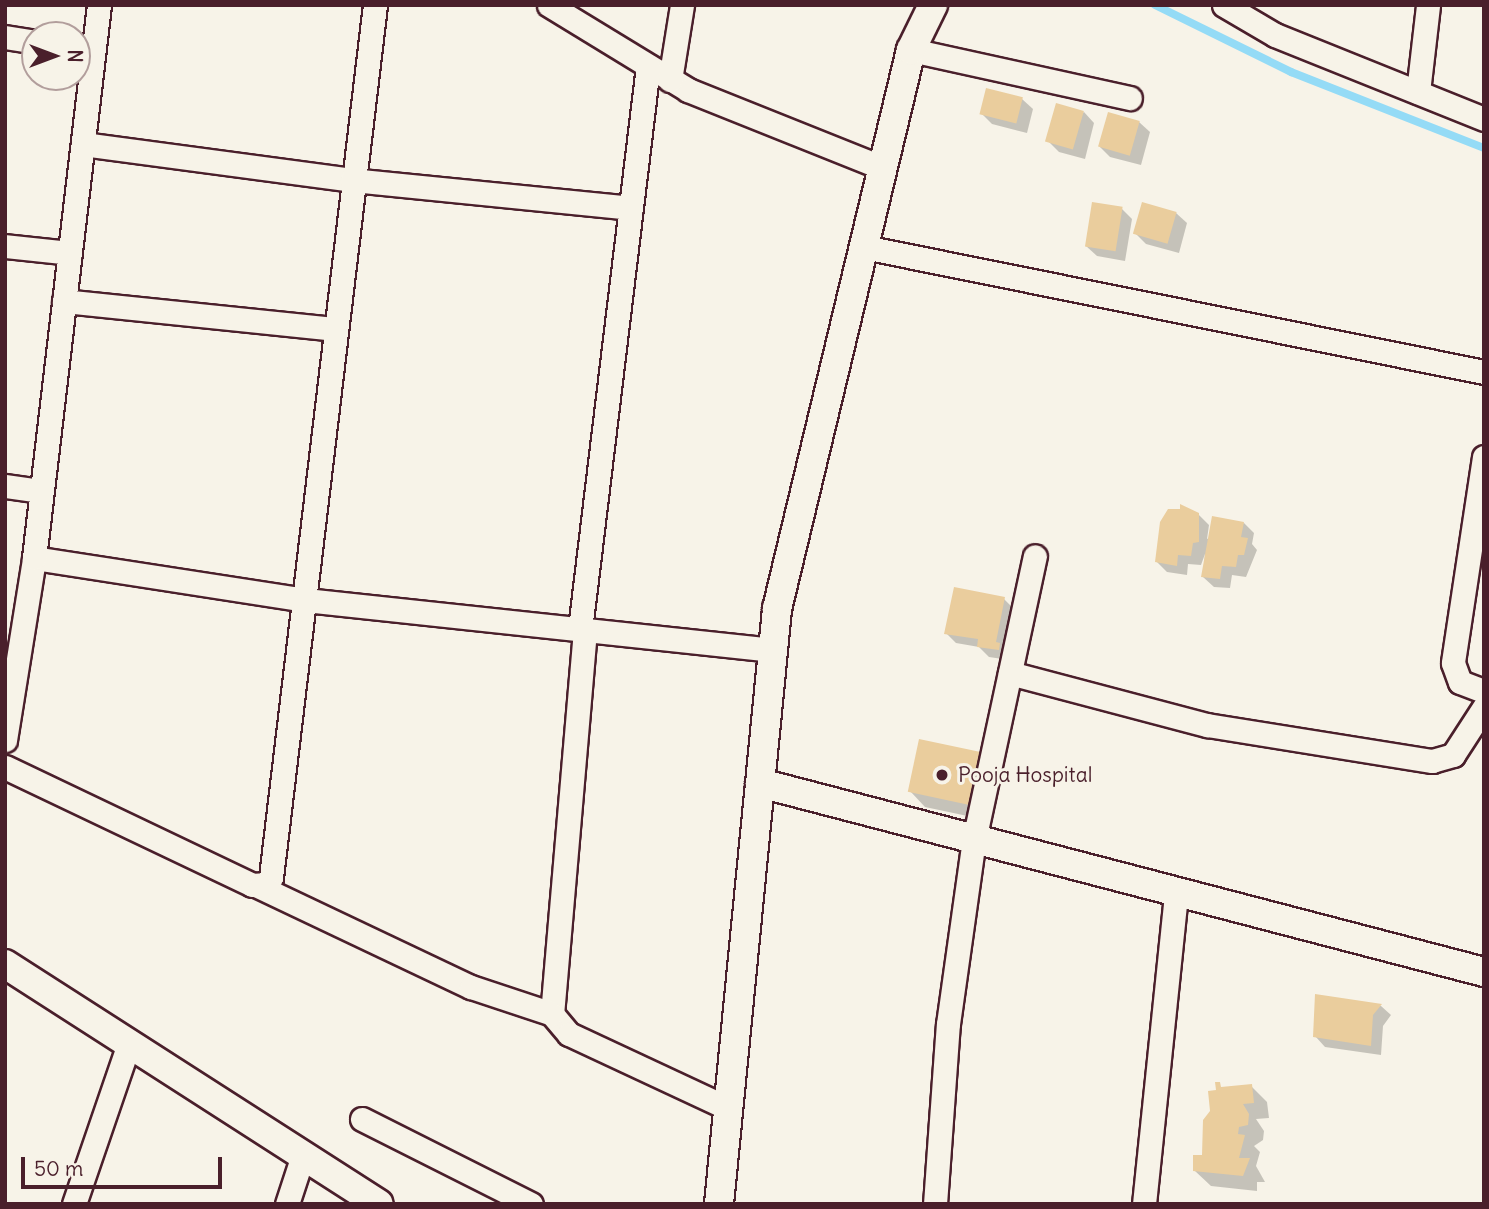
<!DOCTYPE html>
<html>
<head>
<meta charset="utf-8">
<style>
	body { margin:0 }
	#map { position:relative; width:1489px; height:1209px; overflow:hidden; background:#f7f3e8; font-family:Delius,sans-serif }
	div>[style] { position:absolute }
	.shadow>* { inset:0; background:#0003 }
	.stream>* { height:8px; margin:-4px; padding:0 4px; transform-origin:4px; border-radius:4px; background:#94dbf6 }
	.building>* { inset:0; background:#eacd9d; transform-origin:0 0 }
	.roads { filter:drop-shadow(2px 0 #4a1f2b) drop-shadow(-2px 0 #4a1f2b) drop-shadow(0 2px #4a1f2b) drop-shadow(0 -2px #4a1f2b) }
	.minor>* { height:23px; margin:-11.5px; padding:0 11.5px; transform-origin:11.5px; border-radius:11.5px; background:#f7f3e8 }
	.tertiary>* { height:28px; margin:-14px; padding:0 14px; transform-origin:14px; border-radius:14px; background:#f7f3e8 }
	.dots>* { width:19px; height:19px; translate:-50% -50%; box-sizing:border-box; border:4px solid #f7f3e8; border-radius:50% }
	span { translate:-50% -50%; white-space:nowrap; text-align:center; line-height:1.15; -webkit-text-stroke:6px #f7f3e8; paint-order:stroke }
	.poi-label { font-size:21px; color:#4a1f2b }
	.left { translate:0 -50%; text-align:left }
	.frame { position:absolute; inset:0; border:7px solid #4a1f2b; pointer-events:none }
	.north { position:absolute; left:21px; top:21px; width:70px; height:70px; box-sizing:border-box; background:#f7f3e8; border:2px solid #b29e9c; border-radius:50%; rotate:90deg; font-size:19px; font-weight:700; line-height:28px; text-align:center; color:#4a1f2b }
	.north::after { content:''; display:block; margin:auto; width:24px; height:32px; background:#4a1f2b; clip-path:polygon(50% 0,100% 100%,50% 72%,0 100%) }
	.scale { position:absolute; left:21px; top:1157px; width:201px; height:32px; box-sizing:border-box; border:4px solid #4a1f2b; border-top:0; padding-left:9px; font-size:21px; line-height:24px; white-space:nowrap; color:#4a1f2b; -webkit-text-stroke:5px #f7f3e8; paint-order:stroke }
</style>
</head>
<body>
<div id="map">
	<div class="shadow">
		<i style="clip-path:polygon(1022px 99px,1033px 109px,1027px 133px,992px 124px,982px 114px)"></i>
		<i style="clip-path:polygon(1084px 112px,1094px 123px,1085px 159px,1059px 152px,1048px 141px)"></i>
		<i style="clip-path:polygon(1139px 122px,1150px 132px,1141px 165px,1110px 157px,1100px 147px)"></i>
		<i style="clip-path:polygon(1122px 209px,1132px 219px,1125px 261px,1097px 256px,1086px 246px)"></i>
		<i style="clip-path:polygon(1176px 213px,1187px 223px,1179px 253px,1146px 244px,1136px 234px)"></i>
		<i style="clip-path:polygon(1198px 514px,1209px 525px,1207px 539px,1244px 523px,1254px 533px,1252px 544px,1257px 550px,1246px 577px,1232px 575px,1230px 588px,1214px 587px,1203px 577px,1205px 554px,1201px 565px,1188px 564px,1187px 575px,1167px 572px,1157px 562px)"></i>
		<i style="clip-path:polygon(1004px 599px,1014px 609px,1009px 660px,989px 657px,979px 647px,956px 643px,946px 633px)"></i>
		<i style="clip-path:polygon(986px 755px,1001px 770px,991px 821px,925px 807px,910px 791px)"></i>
		<i style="clip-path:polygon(1317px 996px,1381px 1006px,1391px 1015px,1383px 1026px,1381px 1055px,1325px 1047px,1315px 1036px)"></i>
		<i style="clip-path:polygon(1251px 1086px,1267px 1102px,1269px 1118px,1256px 1119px,1264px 1131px,1263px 1140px,1254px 1146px,1260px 1152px,1256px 1166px,1265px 1182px,1257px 1182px,1257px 1191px,1211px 1186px,1195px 1171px,1204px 1157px,1218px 1092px)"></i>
	</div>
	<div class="stream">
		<i style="left:1155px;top:5px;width:152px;rotate:26.2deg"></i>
		<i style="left:1291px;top:72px;width:207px;rotate:21.5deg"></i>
	</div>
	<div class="building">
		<i style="left:986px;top:88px;width:38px;height:27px;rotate:14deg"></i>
		<i style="left:1056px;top:103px;width:29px;height:40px;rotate:16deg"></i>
		<i style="left:1108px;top:112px;width:33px;height:36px;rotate:16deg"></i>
		<i style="left:1092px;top:202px;width:31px;height:45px;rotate:9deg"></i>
		<i style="left:1142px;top:202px;width:36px;height:33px;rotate:16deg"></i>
		<i style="clip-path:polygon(1180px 504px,1199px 513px,1199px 542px,1193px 543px,1191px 556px,1178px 555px,1177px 566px,1155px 562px,1160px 522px,1168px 509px,1180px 509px)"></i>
		<i style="clip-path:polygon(1212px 516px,1244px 522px,1241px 537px,1248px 538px,1244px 555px,1238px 555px,1236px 567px,1222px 566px,1220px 579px,1201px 577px)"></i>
		<i style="clip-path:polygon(954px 587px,1005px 597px,996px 642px,1000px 643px,999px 650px,977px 647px,978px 639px,944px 634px)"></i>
		<i style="left:919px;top:739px;width:69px;height:54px;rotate:12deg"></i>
		<i style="clip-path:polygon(1315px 994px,1382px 1004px,1373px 1015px,1371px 1046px,1313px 1037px)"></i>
		<i style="clip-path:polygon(1215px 1082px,1220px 1082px,1221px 1087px,1252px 1084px,1254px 1103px,1243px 1104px,1249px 1114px,1248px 1125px,1239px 1127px,1238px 1134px,1245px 1135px,1239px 1158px,1250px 1158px,1243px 1176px,1193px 1171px,1193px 1155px,1202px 1155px,1203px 1120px,1210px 1111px,1208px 1091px,1216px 1090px)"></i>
	</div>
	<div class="roads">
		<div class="minor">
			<i style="left:549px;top:5px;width:163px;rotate:31.4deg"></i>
			<i style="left:688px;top:90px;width:210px;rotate:21.8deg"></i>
			<i style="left:1224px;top:5px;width:59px;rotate:30.5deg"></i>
			<i style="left:1275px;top:35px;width:225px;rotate:21.9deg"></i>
			<i style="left:5px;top:37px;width:30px;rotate:9deg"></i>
			<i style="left:911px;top:50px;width:224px;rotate:12.4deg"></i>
			<i style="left:670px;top:80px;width:76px;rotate:-80.9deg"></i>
			<i style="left:1418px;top:92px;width:88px;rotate:-83.4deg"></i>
			<i style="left:83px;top:144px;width:271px;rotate:7.6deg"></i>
			<i style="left:352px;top:180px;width:280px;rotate:5.7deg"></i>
			<i style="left:5px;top:246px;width:65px;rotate:6.1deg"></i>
			<i style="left:864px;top:247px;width:632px;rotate:11.4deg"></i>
			<i style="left:64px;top:301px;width:272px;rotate:5.9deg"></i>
			<i style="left:1484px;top:457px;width:208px;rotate:98.6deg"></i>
			<i style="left:1453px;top:663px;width:20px;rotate:70deg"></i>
			<i style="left:1460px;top:682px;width:26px;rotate:21deg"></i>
			<i style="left:5px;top:486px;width:36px;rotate:8deg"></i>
			<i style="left:34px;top:558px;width:274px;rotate:8.8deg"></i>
			<i style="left:305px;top:600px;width:471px;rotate:6.1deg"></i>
			<i style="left:580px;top:629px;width:567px;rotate:-83.11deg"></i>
			<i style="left:585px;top:630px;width:385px;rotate:94.9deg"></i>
			<i style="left:552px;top:1014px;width:26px;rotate:50deg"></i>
			<i style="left:569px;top:1034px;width:175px;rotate:25deg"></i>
			<i style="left:1010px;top:673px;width:204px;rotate:14.8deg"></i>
			<i style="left:1207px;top:725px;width:228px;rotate:9.1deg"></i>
			<i style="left:1432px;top:761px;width:22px;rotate:-16deg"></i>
			<i style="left:1453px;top:755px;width:57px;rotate:-57.1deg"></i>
			<i style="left:5px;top:740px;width:184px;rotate:-80.9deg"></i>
			<i style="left:34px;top:558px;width:557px;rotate:-83.3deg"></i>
			<i style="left:5px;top:767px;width:274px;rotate:25.5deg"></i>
			<i style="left:252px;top:885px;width:15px;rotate:-4deg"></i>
			<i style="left:267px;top:884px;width:8px;rotate:-60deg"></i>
			<i style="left:271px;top:877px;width:878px;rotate:-83.2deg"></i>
			<i style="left:260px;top:887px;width:233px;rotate:25.4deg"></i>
			<i style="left:471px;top:987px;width:85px;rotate:18.4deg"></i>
			<i style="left:362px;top:1119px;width:189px;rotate:26.7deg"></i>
			<i style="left:74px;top:1204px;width:170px;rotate:-71.1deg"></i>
			<i style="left:287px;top:1204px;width:52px;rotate:-71.9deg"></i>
			<i style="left:935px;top:1204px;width:180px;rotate:-85.9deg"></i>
			<i style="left:948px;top:1024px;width:186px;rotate:-82deg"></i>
			<i style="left:974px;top:840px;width:290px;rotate:-77.9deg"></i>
			<i style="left:1144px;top:1204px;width:314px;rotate:-84.1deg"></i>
		</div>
		<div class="tertiary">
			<i style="left:760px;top:783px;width:748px;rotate:14.63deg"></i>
			<i style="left:5px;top:964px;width:444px;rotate:32.7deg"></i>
			<i style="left:719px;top:1204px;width:598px;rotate:-84.43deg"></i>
			<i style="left:777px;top:609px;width:575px;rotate:-76.52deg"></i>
			<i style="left:911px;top:50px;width:50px;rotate:-63.9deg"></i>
		</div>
	</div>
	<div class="dots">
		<i style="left:942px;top:775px;background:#4a1f2b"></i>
	</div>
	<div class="poi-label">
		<span class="left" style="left:958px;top:775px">Pooja Hospital</span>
	</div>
	<div class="frame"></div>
	<div class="north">N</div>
	<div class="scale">50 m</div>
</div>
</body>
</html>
